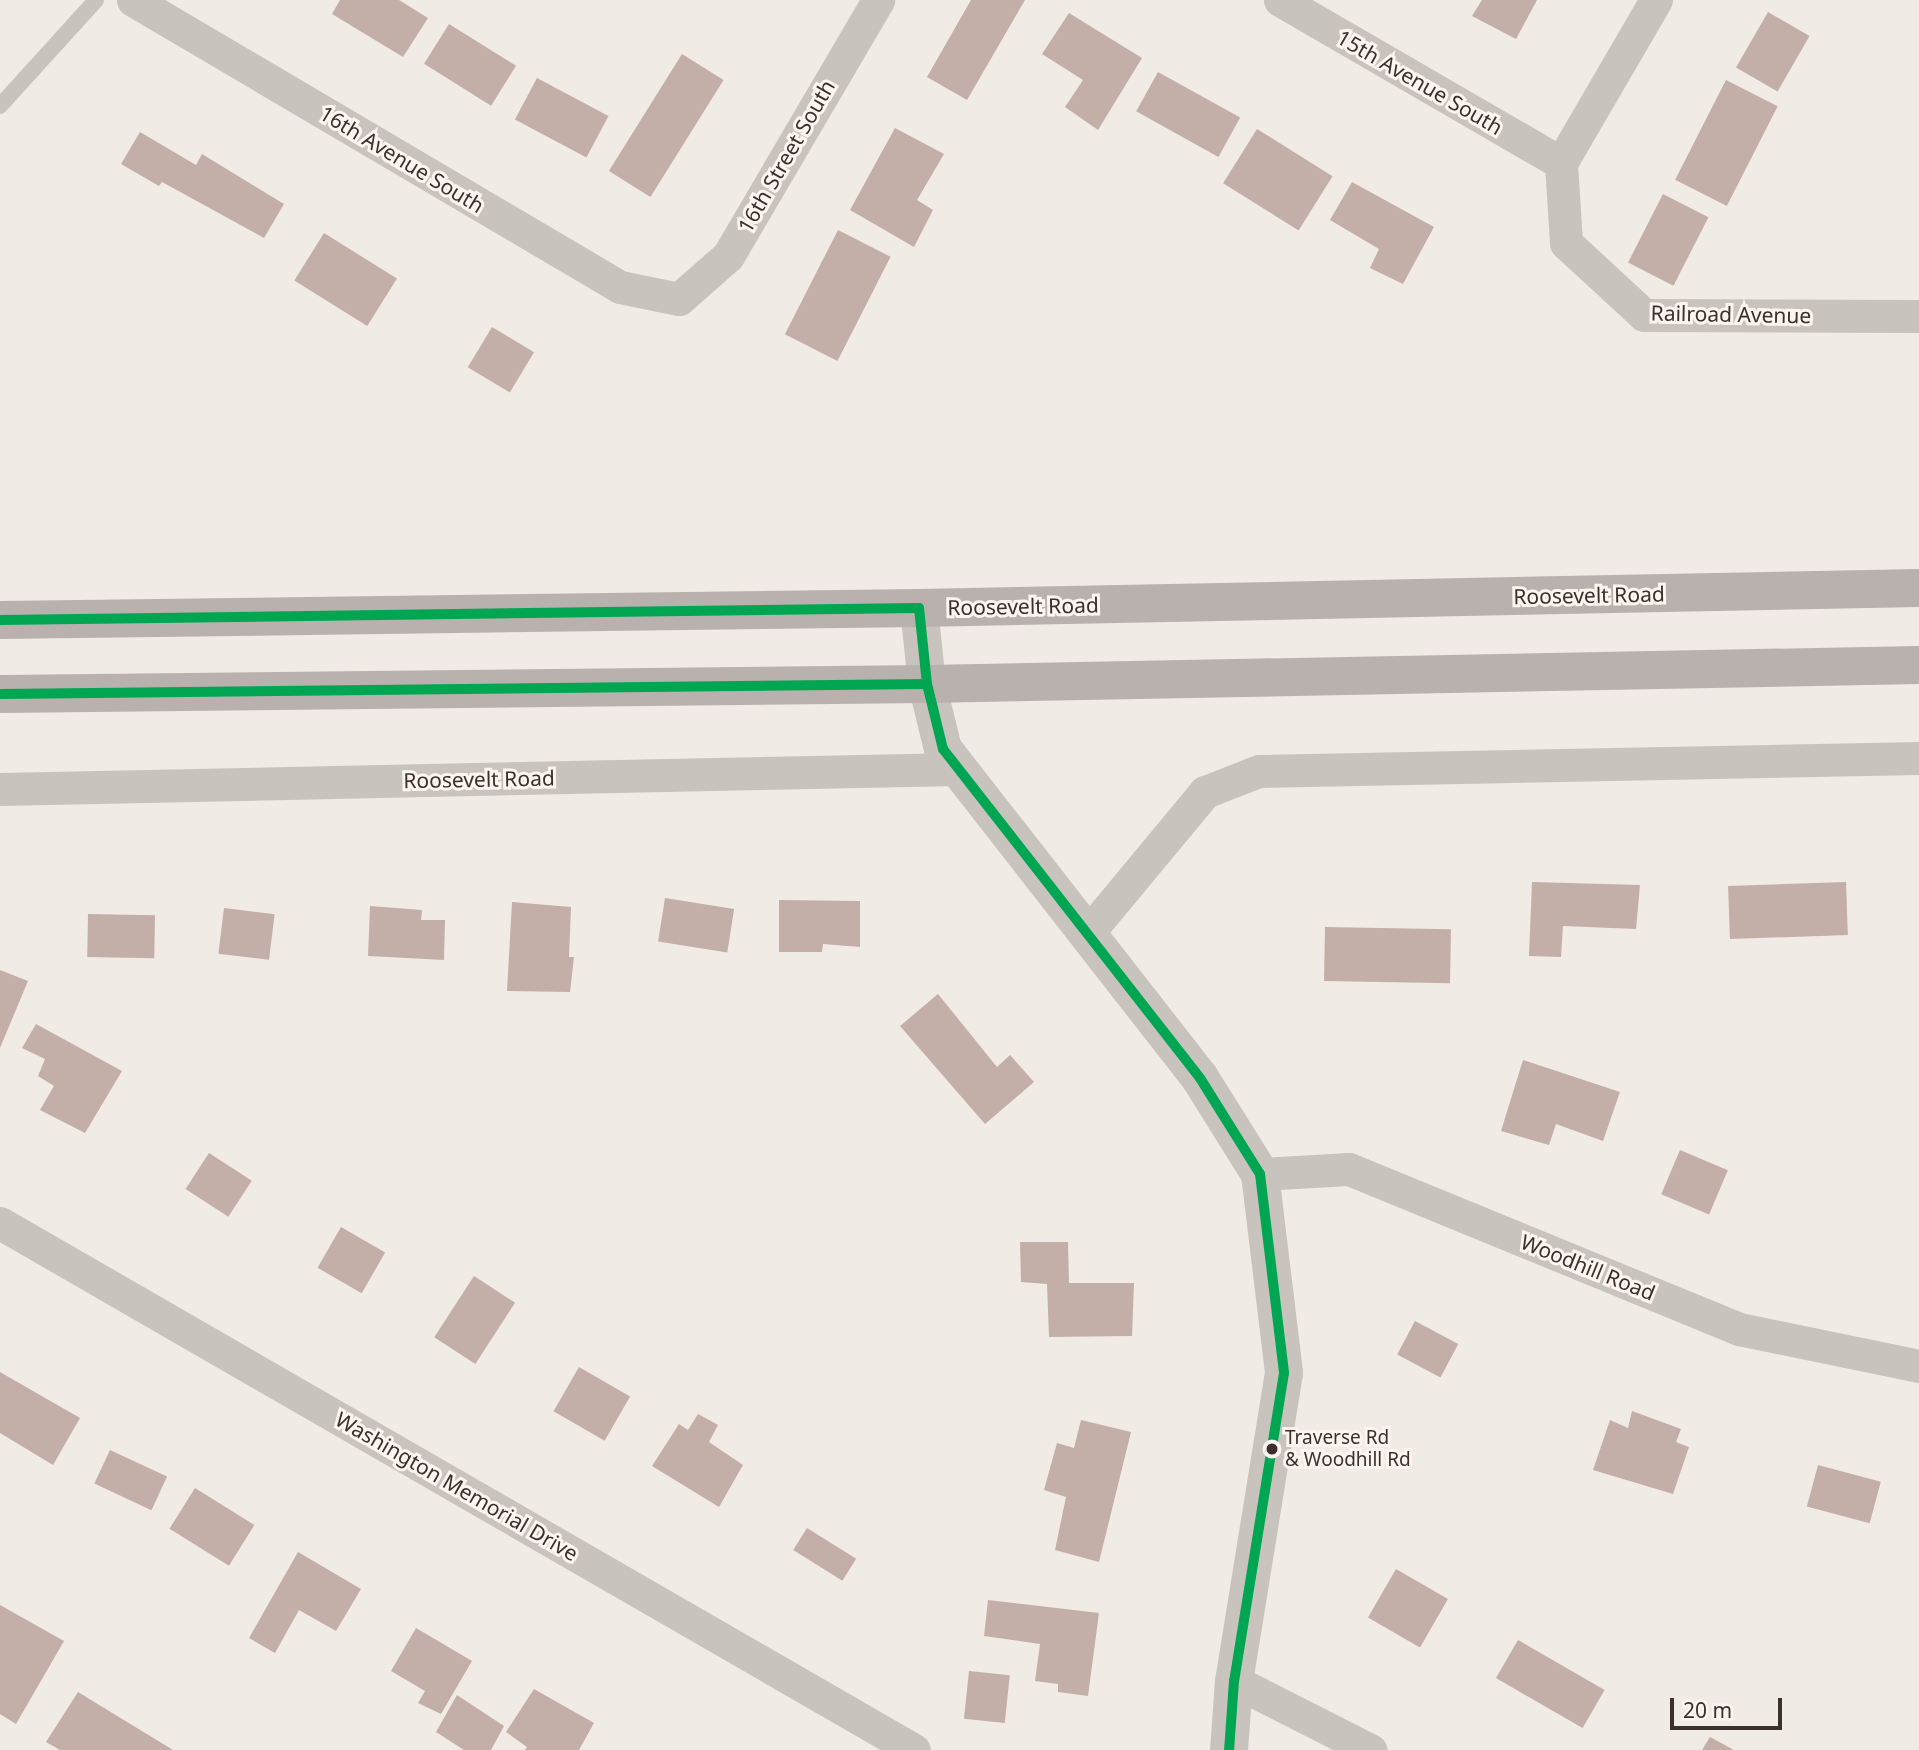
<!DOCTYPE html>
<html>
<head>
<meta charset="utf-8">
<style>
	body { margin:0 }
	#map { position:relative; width:1919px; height:1750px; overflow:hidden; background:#f0ebe5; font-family:"Noto Sans",sans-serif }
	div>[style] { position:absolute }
	.building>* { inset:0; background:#c3afa7; transform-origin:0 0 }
	.service>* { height:16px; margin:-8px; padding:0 8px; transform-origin:8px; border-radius:8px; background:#c9c3be }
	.minor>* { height:33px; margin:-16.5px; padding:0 16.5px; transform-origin:16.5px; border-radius:16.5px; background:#c9c3be }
	.tertiary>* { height:38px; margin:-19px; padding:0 19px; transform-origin:19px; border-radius:19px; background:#c9c3be }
	.primary>* { height:38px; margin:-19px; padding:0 19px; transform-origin:19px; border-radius:19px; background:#b8b1ad }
	.bus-1>* { height:10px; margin:-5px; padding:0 5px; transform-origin:5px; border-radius:5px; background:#00a651 }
	.dots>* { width:19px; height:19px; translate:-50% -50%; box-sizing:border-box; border:4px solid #fbf5ee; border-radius:50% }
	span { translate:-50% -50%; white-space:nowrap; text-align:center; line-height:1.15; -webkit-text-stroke:6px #fbf5ee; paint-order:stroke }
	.bus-label { font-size:19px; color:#3b302b }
	.left { translate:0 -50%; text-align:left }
	.street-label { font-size:21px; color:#3b302b }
	.scale { position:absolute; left:1670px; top:1698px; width:112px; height:32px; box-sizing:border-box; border:4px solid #3b302b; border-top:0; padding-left:9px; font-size:21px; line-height:24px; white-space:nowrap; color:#3b302b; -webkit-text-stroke:5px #fbf5ee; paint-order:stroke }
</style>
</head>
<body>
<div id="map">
	<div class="building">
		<i style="clip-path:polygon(340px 0,399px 0,428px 18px,403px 57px,332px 14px)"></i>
		<i style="clip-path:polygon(971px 0,1025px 0,967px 100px,927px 77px)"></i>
		<i style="clip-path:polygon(1482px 0,1537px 0,1516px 39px,1472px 16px)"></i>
		<i style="left:1768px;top:12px;width:48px;height:64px;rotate:30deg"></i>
		<i style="clip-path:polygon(1069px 13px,1142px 58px,1098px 130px,1065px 107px,1083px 80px,1042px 54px)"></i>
		<i style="left:449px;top:24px;width:79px;height:47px;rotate:32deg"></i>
		<i style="left:682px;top:54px;width:49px;height:138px;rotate:32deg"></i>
		<i style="left:1158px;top:72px;width:94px;height:45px;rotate:29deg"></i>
		<i style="left:537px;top:78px;width:81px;height:47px;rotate:28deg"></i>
		<i style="left:1726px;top:80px;width:58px;height:112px;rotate:27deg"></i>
		<i style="clip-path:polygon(895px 128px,944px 154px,917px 200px,933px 210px,914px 247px,850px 210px)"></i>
		<i style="left:1257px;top:129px;width:89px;height:64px;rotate:32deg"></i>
		<i style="clip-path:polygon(140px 132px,196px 165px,202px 154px,284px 204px,264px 238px,162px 182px,159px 186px,121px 164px)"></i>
		<i style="clip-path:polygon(1352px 182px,1434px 227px,1403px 284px,1370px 268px,1379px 249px,1330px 220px)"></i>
		<i style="left:1663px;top:194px;width:51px;height:77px;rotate:27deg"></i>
		<i style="left:838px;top:230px;width:59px;height:117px;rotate:27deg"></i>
		<i style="left:324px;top:233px;width:86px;height:56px;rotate:32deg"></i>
		<i style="left:492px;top:327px;width:49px;height:47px;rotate:31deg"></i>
		<i style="clip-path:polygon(1532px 882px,1640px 885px,1636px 929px,1563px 926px,1561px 957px,1529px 956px)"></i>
		<i style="left:1846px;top:882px;width:53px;height:118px;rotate:88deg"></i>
		<i style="left:665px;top:898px;width:70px;height:44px;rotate:9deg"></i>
		<i style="clip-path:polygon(779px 900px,860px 901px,860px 947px,823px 944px,822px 952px,779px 952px)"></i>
		<i style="clip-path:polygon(512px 902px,571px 907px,569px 957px,574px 957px,570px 992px,507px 991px)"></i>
		<i style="clip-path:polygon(370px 906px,422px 910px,421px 920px,445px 920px,444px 960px,368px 956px)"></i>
		<i style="left:224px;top:908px;width:51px;height:46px;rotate:7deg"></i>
		<i style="left:88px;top:914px;width:67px;height:43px;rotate:1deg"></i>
		<i style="left:1325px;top:927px;width:126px;height:54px;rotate:1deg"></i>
		<i style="clip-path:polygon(0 970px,28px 981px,0 1048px)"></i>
		<i style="clip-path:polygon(938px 994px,997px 1067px,1010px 1055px,1034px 1082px,985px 1124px,900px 1026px)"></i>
		<i style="clip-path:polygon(36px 1024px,122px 1071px,85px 1133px,40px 1110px,54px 1086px,38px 1076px,45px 1059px,22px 1048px)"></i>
		<i style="clip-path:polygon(1523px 1060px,1620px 1092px,1603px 1141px,1556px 1124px,1549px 1145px,1501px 1131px)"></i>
		<i style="left:1680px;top:1150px;width:52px;height:48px;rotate:23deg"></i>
		<i style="left:209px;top:1153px;width:51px;height:43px;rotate:33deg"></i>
		<i style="left:341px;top:1227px;width:51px;height:47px;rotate:30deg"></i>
		<i style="clip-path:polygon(1020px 1242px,1068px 1242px,1069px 1283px,1134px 1283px,1132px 1336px,1049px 1337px,1047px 1284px,1021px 1282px)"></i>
		<i style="left:474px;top:1276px;width:49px;height:73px;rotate:33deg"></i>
		<i style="left:1415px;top:1321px;width:49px;height:38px;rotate:28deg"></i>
		<i style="left:579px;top:1367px;width:59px;height:51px;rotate:30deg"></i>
		<i style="clip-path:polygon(0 1372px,80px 1418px,53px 1465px,0 1433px)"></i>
		<i style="clip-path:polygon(1632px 1411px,1681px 1429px,1676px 1442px,1689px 1447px,1673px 1494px,1593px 1470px,1610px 1420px,1628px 1428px)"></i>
		<i style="clip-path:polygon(698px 1414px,718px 1425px,709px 1442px,743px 1465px,719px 1507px,652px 1466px,679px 1424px,688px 1430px)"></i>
		<i style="clip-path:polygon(1081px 1420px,1131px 1432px,1099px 1562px,1055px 1550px,1066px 1497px,1044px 1490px,1057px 1443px,1074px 1448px)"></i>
		<i style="left:110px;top:1450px;width:63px;height:37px;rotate:25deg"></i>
		<i style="left:1818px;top:1465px;width:65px;height:43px;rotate:15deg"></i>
		<i style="left:195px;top:1488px;width:70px;height:48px;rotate:32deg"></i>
		<i style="left:807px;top:1528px;width:58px;height:26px;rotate:32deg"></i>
		<i style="clip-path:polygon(298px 1552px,361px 1589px,336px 1631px,299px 1610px,275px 1653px,249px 1638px)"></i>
		<i style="left:1396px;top:1569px;width:60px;height:56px;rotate:30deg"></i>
		<i style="clip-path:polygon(988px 1600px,1099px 1613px,1088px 1696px,1058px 1692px,1058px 1684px,1035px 1681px,1040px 1644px,984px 1636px)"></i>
		<i style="clip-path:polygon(0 1605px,64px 1641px,16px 1724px,0 1714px)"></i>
		<i style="clip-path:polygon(416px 1628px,472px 1661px,441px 1714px,418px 1703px,425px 1691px,391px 1671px)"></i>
		<i style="left:1518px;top:1640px;width:100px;height:44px;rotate:30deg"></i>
		<i style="left:969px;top:1671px;width:41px;height:48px;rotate:6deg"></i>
		<i style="clip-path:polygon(534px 1689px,594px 1723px,579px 1750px,525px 1750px,527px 1747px,506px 1732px)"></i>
		<i style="clip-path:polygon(78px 1692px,173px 1750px,60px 1750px,46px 1742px)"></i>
		<i style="clip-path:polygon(457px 1695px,504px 1726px,491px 1750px,464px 1750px,436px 1732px)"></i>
		<i style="clip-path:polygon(1710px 1737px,1734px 1750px,1702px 1750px)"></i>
	</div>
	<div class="service">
		<i style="left:0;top:106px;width:143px;rotate:-47.8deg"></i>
	</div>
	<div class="minor">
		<i style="left:133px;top:0;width:565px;rotate:30.51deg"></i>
		<i style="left:620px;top:287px;width:60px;rotate:11.5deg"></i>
		<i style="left:679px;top:299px;width:65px;rotate:-41.3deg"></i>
		<i style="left:728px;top:256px;width:297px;rotate:-59.6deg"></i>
		<i style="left:1280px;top:0;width:325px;rotate:30.1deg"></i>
		<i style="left:1561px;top:163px;width:80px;rotate:86.4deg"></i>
		<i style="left:1566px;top:243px;width:106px;rotate:42.7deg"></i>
		<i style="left:1644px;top:315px;width:275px;rotate:0.2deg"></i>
		<i style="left:1561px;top:163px;width:189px;rotate:-59.8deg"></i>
		<i style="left:0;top:789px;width:958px;rotate:-1.2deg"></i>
		<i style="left:1087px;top:934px;width:185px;rotate:-50.3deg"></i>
		<i style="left:1205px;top:792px;width:58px;rotate:-21.3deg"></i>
		<i style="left:1259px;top:771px;width:660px;rotate:-1.13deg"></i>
		<i style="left:1260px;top:1174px;width:89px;rotate:-3.2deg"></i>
		<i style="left:1349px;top:1169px;width:422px;rotate:22.3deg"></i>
		<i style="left:1739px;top:1329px;width:184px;rotate:11.6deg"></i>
		<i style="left:0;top:1223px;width:1055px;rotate:29.97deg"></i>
		<i style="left:1234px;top:1681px;width:153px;rotate:26.9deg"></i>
	</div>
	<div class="tertiary">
		<i style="left:919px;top:608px;width:76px;rotate:84deg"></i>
		<i style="left:927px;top:684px;width:67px;rotate:76.2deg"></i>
		<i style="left:943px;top:749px;width:417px;rotate:52deg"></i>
		<i style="left:1200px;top:1078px;width:113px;rotate:58deg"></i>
		<i style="left:1260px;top:1174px;width:200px;rotate:83.1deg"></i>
		<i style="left:1284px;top:1373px;width:312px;rotate:99.2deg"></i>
		<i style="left:1234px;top:1681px;width:69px;rotate:94.1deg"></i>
	</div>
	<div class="primary">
		<i style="left:0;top:620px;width:919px;rotate:-0.75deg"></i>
		<i style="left:919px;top:608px;width:1000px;rotate:-1.15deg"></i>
		<i style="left:0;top:694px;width:927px;rotate:-0.62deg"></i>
		<i style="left:927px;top:684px;width:992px;rotate:-1.1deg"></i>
	</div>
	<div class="bus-1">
		<i style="left:0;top:620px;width:919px;rotate:-0.75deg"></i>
		<i style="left:919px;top:608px;width:76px;rotate:84deg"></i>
		<i style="left:927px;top:684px;width:67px;rotate:76.2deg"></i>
		<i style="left:943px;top:749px;width:417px;rotate:52deg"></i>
		<i style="left:1200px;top:1078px;width:113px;rotate:58deg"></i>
		<i style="left:1260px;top:1174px;width:200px;rotate:83.1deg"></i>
		<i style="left:1284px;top:1373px;width:312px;rotate:99.2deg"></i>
		<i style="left:1234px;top:1681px;width:69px;rotate:94.1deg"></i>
		<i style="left:0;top:694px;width:927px;rotate:-0.62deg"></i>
	</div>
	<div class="dots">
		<i style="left:1272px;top:1449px;background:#3b302b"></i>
	</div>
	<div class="bus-label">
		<span class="left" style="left:1285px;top:1449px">Traverse Rd<br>&amp; Woodhill Rd</span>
	</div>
	<div class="street-label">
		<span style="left:1420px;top:82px;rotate:30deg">15th Avenue South</span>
		<span style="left:786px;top:156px;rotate:-60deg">16th Street South</span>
		<span style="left:402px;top:159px;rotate:31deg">16th Avenue South</span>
		<span style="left:1731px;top:314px;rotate:1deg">Railroad Avenue</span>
		<span style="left:1589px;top:595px;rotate:-1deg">Roosevelt Road</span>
		<span style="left:1023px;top:606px;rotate:-1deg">Roosevelt Road</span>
		<span style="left:479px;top:779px;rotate:-1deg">Roosevelt Road</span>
		<span style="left:1588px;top:1267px;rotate:22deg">Woodhill Road</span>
		<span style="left:457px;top:1486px;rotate:30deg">Washington Memorial Drive</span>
	</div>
	<div class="scale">20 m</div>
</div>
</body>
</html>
